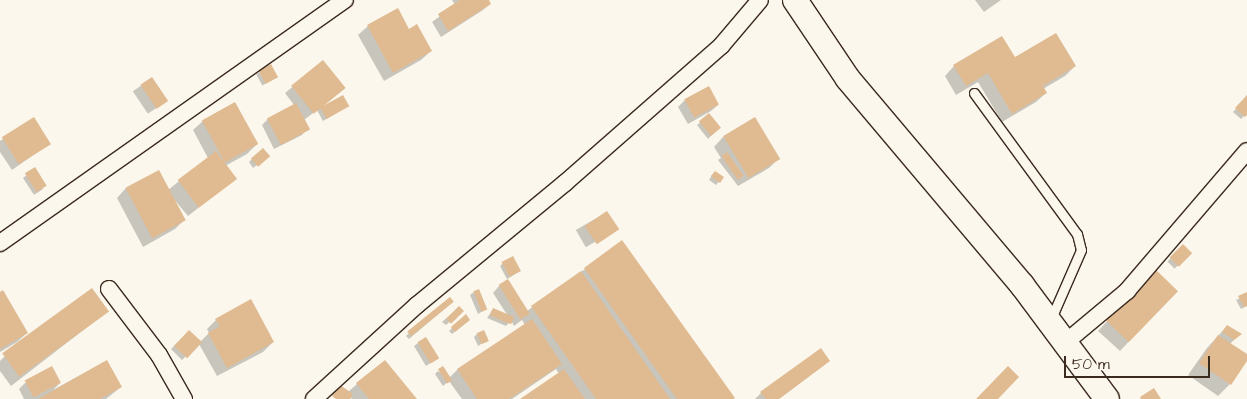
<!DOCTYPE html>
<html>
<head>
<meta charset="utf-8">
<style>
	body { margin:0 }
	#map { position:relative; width:1247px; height:399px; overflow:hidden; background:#fbf7ec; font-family:"Architects Daughter",sans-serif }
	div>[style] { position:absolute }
	.shadow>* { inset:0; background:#0003; transform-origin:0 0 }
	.building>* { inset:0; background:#e0ba91; transform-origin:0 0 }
	.roads { filter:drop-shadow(1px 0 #3b2a1e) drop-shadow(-1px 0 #3b2a1e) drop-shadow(0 1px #3b2a1e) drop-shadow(0 -1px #3b2a1e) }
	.lane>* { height:9px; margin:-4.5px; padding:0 4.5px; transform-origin:4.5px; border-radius:4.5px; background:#fbf7ec }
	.street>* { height:16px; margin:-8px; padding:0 8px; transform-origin:8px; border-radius:8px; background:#fbf7ec }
	.secondary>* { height:24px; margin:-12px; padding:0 12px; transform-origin:12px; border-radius:12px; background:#fbf7ec }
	span { translate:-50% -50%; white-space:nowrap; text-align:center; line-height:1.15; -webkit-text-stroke:4.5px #fbf7ec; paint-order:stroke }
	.scale { position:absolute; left:1064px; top:356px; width:146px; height:22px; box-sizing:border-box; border:2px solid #3b2a1e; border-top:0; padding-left:6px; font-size:15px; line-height:18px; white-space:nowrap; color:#3b2a1e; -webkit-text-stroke:4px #fbf7ec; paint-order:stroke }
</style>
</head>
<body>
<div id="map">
	<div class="shadow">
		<i style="clip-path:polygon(452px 0,487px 0,490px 4px,483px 10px,441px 37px,432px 22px,455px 5px)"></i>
		<i style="clip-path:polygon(975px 0,1001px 0,984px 12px)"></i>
		<i style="clip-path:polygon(368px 26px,409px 30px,431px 51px,421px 60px,384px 81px,358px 35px)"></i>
		<i style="clip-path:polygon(1015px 59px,1075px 66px,1065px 76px,1043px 89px,1046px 93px,1036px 102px,1002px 122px,978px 82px,956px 95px,945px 76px,954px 66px)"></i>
		<i style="clip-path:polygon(323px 62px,323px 106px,348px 106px,323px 121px,317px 110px,304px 120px,308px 128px,302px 135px,274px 149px,262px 125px,268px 119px,294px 105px,285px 93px)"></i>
		<i style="left:271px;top:66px;width:13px;height:17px;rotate:61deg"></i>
		<i style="left:151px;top:79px;width:27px;height:22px;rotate:56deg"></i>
		<i style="clip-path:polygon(1247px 97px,1247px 113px,1241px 119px,1233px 112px)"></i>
		<i style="clip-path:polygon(685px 100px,718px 105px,711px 111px,688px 124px,678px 107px)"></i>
		<i style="clip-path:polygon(709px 115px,716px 131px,708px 139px,697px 125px)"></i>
		<i style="clip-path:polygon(34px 119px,49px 144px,12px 170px,0 152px,0 141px)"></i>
		<i style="clip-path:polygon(754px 119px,778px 159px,769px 168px,738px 186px,718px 160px,721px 158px,714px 147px,723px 137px)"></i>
		<i style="clip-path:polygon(203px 121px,257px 144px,247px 154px,225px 166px,235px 179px,188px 216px,173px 198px,184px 220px,175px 229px,143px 247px,117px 198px,126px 188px,168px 190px,208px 158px,193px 130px)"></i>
		<i style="clip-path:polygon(252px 159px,265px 159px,253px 168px,249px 162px)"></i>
		<i style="clip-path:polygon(35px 169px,43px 189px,34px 195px,23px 178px)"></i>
		<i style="clip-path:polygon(712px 175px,722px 178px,716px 185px,709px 180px)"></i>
		<i style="left:607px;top:212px;width:20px;height:36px;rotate:60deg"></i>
		<i style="left:1183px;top:246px;width:10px;height:22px;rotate:45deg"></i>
		<i style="clip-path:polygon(503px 263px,520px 271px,507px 279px,500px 266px)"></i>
		<i style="clip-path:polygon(585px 269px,732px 399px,522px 399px,559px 374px,556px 369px,512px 399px,462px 399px,449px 381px,443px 386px,435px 374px,438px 371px,449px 378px,458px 369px,525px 325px,522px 320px,514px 326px,511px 320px,506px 326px,487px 318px,493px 309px,508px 316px,493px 293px,499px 286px,508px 281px,527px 311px)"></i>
		<i style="clip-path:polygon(1146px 280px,1176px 291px,1120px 351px,1098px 331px)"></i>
		<i style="clip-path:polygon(474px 292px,486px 309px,478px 314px,470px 295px)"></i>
		<i style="clip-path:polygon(0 293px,27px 333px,17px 342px,0 352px)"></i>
		<i style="clip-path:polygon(1247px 295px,1247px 306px,1241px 309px,1236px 300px)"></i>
		<i style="clip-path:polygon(449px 305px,409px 339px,406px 336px,409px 333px)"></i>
		<i style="clip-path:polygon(459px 307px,459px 314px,446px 325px,442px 322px)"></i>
		<i style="clip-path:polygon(108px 311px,11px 386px,0 371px,0 361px,5px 356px)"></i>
		<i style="clip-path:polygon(216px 320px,273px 342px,263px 352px,217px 376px,199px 344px,182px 360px,171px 349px,189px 331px,200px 342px,209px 333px,207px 329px)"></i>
		<i style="clip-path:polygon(465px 323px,452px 334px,449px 331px,452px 328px)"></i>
		<i style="clip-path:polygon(1227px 326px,1240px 334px,1230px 344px,1247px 355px,1247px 359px,1230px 384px,1218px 396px,1188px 375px,1207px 348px)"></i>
		<i style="clip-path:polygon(477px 334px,487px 340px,478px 346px,474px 337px)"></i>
		<i style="clip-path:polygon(425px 338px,434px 361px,426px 366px,414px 346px)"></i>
		<i style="clip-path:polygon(106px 361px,121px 387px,106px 399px,24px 399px,19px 389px,25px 383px,60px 383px,53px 390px)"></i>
		<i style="clip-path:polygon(829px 361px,779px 399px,755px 399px,761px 393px)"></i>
		<i style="clip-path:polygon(357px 384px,415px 399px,352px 399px,350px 397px,349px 399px,338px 399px,333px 395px,340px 386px,348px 392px)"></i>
	</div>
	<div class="building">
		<i style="clip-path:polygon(460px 0,489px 0,491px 4px,448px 31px,438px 14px)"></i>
		<i style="clip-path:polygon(398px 8px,409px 29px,417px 24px,432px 51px,393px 73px,367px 25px)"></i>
		<i style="clip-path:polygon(1056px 33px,1076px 66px,1043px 86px,1047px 93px,1012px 114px,988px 73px,966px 86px,953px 65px,1002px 36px,1015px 57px)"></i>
		<i style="left:323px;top:60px;width:36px;height:41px;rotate:51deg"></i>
		<i style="left:271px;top:64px;width:15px;height:14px;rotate:62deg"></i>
		<i style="left:152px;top:77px;width:29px;height:14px;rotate:56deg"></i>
		<i style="left:709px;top:86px;width:21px;height:28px;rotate:62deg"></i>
		<i style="left:343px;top:95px;width:13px;height:26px;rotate:61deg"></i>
		<i style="clip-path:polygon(1247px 95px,1247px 115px,1245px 117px,1235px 108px)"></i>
		<i style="left:235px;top:102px;width:48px;height:38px;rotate:61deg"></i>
		<i style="left:296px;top:103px;width:30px;height:33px;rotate:62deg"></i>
		<i style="left:709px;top:113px;width:19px;height:13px;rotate:51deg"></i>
		<i style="left:34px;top:117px;width:32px;height:38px;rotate:58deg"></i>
		<i style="left:755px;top:117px;width:49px;height:37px;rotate:59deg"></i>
		<i style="left:263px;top:148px;width:11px;height:16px;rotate:49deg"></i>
		<i style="left:216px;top:151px;width:35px;height:48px;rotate:53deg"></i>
		<i style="left:727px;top:152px;width:29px;height:7px;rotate:55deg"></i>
		<i style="left:35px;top:167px;width:22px;height:12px;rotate:58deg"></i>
		<i style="left:159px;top:170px;width:57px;height:38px;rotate:62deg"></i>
		<i style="clip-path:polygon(715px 171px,724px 177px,720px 183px,711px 176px)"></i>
		<i style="left:607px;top:211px;width:22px;height:27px;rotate:56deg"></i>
		<i style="clip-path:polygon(622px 240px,735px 398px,733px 399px,677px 399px,584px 268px)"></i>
		<i style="left:1183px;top:244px;width:13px;height:19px;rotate:45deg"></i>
		<i style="left:513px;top:256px;width:17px;height:13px;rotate:62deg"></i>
		<i style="left:1155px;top:269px;width:32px;height:71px;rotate:44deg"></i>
		<i style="clip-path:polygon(581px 271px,670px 399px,596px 399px,531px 306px)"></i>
		<i style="left:508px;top:279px;width:41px;height:11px;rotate:58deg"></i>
		<i style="left:92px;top:288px;width:29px;height:111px;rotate:54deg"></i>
		<i style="left:479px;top:289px;width:22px;height:6px;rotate:68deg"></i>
		<i style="clip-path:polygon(3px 290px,28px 333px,0 349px,0 292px)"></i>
		<i style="clip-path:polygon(1247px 292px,1247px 306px,1244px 307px,1238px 296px)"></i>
		<i style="left:450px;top:297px;width:6px;height:55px;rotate:51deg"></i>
		<i style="clip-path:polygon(251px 299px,274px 342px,227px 368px,208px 333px,220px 326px,215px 319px)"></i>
		<i style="left:459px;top:306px;width:7px;height:18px;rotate:45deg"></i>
		<i style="left:493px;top:308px;width:23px;height:8px;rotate:23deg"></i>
		<i style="clip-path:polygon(466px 314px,470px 320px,455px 332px,451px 327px)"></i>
		<i style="clip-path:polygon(532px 319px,562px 364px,509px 399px,477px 399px,457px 369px)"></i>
		<i style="clip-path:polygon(1227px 325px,1242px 334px,1234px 340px,1222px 332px)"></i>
		<i style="left:189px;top:330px;width:18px;height:22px;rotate:43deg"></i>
		<i style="left:484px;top:330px;width:12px;height:8px;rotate:66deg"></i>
		<i style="clip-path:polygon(1218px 335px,1247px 354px,1247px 361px,1231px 385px,1199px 363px)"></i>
		<i style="left:426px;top:337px;width:25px;height:10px;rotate:58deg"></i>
		<i style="clip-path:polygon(821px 348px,830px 361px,779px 399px,766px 399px,760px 392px)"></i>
		<i style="clip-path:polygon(107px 360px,122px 387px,100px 399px,38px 399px)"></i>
		<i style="clip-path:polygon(385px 360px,417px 399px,369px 399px,356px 383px)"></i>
		<i style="left:52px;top:366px;width:19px;height:31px;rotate:62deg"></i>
		<i style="left:443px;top:366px;width:17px;height:6px;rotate:57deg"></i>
		<i style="clip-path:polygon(1008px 366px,1019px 377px,998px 399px,976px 399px)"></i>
		<i style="clip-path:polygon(564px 369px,585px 399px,520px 399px)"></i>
		<i style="clip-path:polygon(340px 385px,353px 394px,350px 399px,336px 399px,332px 396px)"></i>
		<i style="clip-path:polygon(1154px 388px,1161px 399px,1141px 399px,1140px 397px)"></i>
	</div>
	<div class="roads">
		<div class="lane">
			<i style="left:974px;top:93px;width:175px;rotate:53.9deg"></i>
			<i style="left:1077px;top:234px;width:16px;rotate:76deg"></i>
			<i style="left:1081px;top:250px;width:77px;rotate:113.6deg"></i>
		</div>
		<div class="street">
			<i style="left:0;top:243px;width:422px;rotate:-35.2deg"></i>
			<i style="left:109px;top:289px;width:83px;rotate:52.9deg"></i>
			<i style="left:159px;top:355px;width:51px;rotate:60.4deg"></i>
			<i style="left:1066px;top:342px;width:80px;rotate:-39.9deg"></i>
			<i style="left:1127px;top:291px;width:184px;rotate:-49.4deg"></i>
			<i style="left:314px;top:399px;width:139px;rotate:-42.4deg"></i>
			<i style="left:417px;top:305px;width:192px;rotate:-39.5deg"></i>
			<i style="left:565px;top:183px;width:208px;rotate:-41.3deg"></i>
			<i style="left:721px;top:46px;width:60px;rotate:-49.7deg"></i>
		</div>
		<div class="secondary">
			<i style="left:795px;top:0;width:95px;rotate:56.1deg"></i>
			<i style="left:848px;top:79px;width:270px;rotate:49.8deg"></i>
			<i style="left:1022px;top:285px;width:142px;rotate:53.3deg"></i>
		</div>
	</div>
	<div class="scale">50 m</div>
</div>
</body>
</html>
